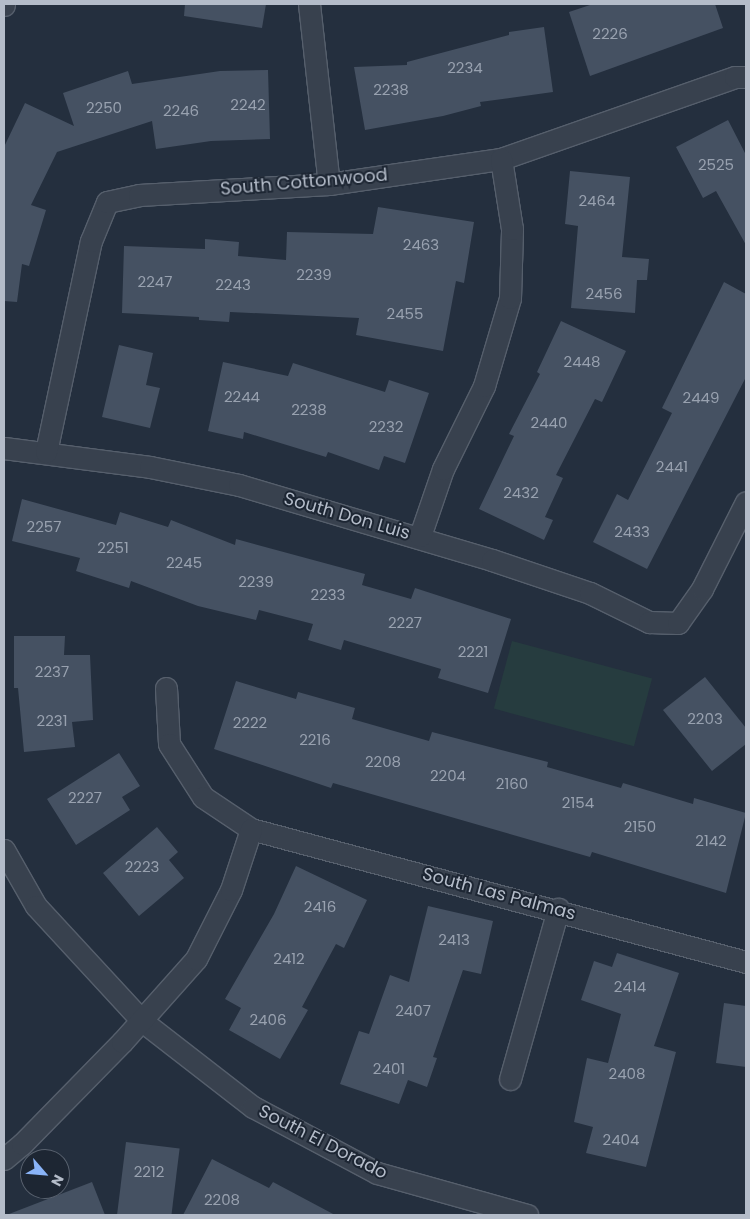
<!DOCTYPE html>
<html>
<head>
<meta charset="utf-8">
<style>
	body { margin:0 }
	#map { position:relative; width:750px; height:1219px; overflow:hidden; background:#242f3e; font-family:Poppins,sans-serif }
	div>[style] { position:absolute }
	.green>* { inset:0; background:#263c3f; transform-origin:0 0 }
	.building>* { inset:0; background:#455162; transform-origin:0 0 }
	.roads { filter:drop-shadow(1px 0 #565f6c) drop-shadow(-1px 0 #565f6c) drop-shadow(0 1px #565f6c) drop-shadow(0 -1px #565f6c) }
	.street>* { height:21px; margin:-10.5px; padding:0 10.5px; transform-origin:10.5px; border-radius:10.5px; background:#38414e }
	span { translate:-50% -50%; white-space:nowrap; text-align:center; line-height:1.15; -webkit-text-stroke:4px #1d2633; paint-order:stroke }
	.number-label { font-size:15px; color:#98a1af }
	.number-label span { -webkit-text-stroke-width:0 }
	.street-label { font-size:18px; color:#b4bcc9 }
	.frame { position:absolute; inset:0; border:5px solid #b4bcc9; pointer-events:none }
	.north { position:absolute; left:20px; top:1149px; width:50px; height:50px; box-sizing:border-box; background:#1d2633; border:1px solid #59626f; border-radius:50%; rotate:117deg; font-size:14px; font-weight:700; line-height:20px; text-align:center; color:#b4bcc9 }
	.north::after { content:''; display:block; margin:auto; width:18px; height:22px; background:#8ab4f8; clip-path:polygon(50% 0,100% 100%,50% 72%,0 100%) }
</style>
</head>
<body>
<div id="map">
	<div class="green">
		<i style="left:512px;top:641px;width:145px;height:70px;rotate:15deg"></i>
	</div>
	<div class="building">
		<i style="clip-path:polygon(185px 4px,266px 4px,262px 28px,184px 16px)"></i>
		<i style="clip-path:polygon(593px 4px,715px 4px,723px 28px,590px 76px,569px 12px)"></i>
		<i style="clip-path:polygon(544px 27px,553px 92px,480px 102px,481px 106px,443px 116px,365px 130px,354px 67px,407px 65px,407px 62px,509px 35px,509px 32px)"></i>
		<i style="clip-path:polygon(268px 70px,270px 139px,211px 141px,156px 149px,152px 121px,57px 152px,31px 205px,46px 210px,29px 266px,22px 264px,17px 302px,4px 301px,4px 147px,25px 103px,74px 126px,63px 93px,128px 71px,132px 84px,220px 71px)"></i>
		<i style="clip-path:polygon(728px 120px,746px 155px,746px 245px,716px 191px,703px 198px,676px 147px)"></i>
		<i style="clip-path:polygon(570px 171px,630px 177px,622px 257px,649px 259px,647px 280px,637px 280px,635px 313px,571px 308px,578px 226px,565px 224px)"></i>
		<i style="clip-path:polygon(378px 207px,474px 222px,464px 283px,456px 281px,443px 351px,356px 335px,359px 318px,230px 312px,229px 322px,199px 320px,199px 317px,122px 313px,124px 246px,205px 249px,205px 239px,239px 242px,238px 256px,286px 260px,287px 232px,373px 234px)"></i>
		<i style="clip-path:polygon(724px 282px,746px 294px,746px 377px,647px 569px,593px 542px,617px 494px,628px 500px,672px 413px,662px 408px)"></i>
		<i style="clip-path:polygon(561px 321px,626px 351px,602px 402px,595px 399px,556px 475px,563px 478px,545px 517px,553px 520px,544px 540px,479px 509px,514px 436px,509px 434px,540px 374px,537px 372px)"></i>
		<i style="clip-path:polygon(119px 345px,153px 353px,146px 385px,160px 388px,150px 428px,102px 417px)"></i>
		<i style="clip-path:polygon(223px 362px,288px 376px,293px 363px,385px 392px,389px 380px,429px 393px,405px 463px,384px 456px,379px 470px,328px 452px,326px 457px,244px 432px,243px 439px,208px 431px)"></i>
		<i style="clip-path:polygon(22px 499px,116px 525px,120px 512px,168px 527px,171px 520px,235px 545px,236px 539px,365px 574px,362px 585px,411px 599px,415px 588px,511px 619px,488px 693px,438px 678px,441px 669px,344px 640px,341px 650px,308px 640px,313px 624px,259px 610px,256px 620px,198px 606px,131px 581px,129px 588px,76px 571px,80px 558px,12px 541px)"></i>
		<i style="clip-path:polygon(14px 636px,65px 636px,64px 655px,90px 655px,93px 720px,72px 722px,75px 747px,24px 752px,18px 688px,14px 688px)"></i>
		<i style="clip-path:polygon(705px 677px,746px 728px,746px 744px,712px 771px,663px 710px)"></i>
		<i style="clip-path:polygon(236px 681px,296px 699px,298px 692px,355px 708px,352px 719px,429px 741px,432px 732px,548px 762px,547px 767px,621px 788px,623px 783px,693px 804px,694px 798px,746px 813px,726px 893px,592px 852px,590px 857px,333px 783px,331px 788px,214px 749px)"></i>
		<i style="clip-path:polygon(119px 753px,140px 786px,122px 797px,130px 810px,76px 845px,47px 799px)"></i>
		<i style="clip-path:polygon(157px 827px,178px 852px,169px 860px,184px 878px,139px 916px,103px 873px)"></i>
		<i style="clip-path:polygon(296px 866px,367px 900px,344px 948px,336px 944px,302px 1007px,308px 1010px,280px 1059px,229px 1030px,241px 1008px,225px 999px,274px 914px)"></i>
		<i style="clip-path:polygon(428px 906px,493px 921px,481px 974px,463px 970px,433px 1057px,437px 1058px,427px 1087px,408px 1080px,399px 1104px,340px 1084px,359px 1031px,369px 1034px,390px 975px,409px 982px)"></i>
		<i style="clip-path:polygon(617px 953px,679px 973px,654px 1046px,676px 1052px,646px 1167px,586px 1153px,593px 1127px,574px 1122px,587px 1058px,608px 1063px,621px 1014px,581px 1000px,594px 961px,612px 967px)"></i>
		<i style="clip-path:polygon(724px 1003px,746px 1006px,746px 1067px,716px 1063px)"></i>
		<i style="left:126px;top:1142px;width:54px;height:74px;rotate:7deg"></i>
		<i style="clip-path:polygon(212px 1159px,269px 1188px,273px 1182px,335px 1215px,183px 1215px)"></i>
		<i style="clip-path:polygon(92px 1182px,105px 1215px,10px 1215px,9px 1214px)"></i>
	</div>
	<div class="roads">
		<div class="street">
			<i style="left:309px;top:4px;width:181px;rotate:83.7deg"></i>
			<i style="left:4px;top:5px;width:1px;rotate:-90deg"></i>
			<i style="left:4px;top:448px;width:147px;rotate:7.4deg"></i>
			<i style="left:150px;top:467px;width:91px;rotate:11.4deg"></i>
			<i style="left:239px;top:485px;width:264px;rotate:16.5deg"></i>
			<i style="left:492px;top:560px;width:103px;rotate:18.6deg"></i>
			<i style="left:590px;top:593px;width:66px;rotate:26.2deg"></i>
			<i style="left:649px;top:622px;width:29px;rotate:2deg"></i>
			<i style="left:678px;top:623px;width:42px;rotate:-54.8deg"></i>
			<i style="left:702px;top:589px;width:97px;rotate:-63.2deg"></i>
			<i style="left:46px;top:452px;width:216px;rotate:-78deg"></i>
			<i style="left:91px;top:241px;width:42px;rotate:-67.7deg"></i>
			<i style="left:107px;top:202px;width:33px;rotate:-12deg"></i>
			<i style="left:139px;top:195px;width:190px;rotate:-3.3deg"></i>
			<i style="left:329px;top:184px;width:174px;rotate:-8.3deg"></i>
			<i style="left:501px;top:159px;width:248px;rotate:-19.3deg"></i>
			<i style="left:735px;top:77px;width:11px"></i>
			<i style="left:420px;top:536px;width:71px;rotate:-71.1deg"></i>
			<i style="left:443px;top:469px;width:93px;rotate:-63.7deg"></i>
			<i style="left:484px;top:386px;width:92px;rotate:-73.5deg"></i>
			<i style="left:510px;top:298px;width:69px;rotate:-88.3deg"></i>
			<i style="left:512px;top:229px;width:71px;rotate:-98.9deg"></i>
			<i style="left:166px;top:688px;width:56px;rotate:86.9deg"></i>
			<i style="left:169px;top:744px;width:63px;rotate:57.3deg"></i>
			<i style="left:203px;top:797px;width:58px;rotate:33.7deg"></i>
			<i style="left:251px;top:829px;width:513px;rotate:15.04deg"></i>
			<i style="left:4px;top:850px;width:64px;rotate:60.3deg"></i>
			<i style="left:36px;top:906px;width:156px;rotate:47.3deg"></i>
			<i style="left:142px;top:1021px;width:140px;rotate:37.8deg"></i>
			<i style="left:253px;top:1107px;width:140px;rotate:28deg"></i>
			<i style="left:377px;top:1173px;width:156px;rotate:15.6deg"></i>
			<i style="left:510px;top:1079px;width:177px;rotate:-74.2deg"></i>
			<i style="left:4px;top:1159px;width:23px;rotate:-40deg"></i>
			<i style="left:22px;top:1144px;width:143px;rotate:-45.6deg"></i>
			<i style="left:122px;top:1042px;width:111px;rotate:-48.3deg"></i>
			<i style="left:196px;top:959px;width:77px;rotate:-63.1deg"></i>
			<i style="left:231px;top:890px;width:64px;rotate:-71.8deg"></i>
		</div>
	</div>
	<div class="number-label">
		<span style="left:610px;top:34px">2226</span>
		<span style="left:465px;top:68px">2234</span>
		<span style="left:391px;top:90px">2238</span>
		<span style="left:248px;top:105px">2242</span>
		<span style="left:104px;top:108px">2250</span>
		<span style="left:181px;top:111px">2246</span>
		<span style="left:716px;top:165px">2525</span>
		<span style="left:597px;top:201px">2464</span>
		<span style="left:421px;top:245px">2463</span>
		<span style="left:314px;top:275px">2239</span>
		<span style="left:155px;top:282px">2247</span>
		<span style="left:233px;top:285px">2243</span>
		<span style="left:604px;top:294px">2456</span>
		<span style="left:405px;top:314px">2455</span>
		<span style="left:582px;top:362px">2448</span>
		<span style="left:242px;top:397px">2244</span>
		<span style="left:701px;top:398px">2449</span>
		<span style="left:309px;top:410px">2238</span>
		<span style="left:549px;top:423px">2440</span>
		<span style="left:386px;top:427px">2232</span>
		<span style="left:672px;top:467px">2441</span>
		<span style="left:521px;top:493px">2432</span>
		<span style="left:44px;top:527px">2257</span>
		<span style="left:632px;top:532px">2433</span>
		<span style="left:113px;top:548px">2251</span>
		<span style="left:184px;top:563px">2245</span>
		<span style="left:256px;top:582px">2239</span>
		<span style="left:328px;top:595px">2233</span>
		<span style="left:405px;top:623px">2227</span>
		<span style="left:473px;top:652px">2221</span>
		<span style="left:52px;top:672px">2237</span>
		<span style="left:705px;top:719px">2203</span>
		<span style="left:52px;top:721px">2231</span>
		<span style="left:250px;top:723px">2222</span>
		<span style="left:315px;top:740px">2216</span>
		<span style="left:383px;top:762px">2208</span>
		<span style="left:448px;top:776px">2204</span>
		<span style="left:512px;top:784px">2160</span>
		<span style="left:85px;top:798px">2227</span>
		<span style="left:578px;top:803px">2154</span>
		<span style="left:640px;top:827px">2150</span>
		<span style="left:711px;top:841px">2142</span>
		<span style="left:142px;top:867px">2223</span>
		<span style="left:320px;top:907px">2416</span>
		<span style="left:454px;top:940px">2413</span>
		<span style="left:289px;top:959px">2412</span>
		<span style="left:630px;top:987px">2414</span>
		<span style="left:413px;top:1011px">2407</span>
		<span style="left:268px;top:1020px">2406</span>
		<span style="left:389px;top:1069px">2401</span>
		<span style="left:627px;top:1074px">2408</span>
		<span style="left:621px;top:1140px">2404</span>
		<span style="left:149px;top:1172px">2212</span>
		<span style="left:222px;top:1200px">2208</span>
	</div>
	<div class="street-label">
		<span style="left:304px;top:182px;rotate:-5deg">South Cottonwood</span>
		<span style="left:347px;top:516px;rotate:16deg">South Don Luis</span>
		<span style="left:499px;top:894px;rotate:15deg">South Las Palmas</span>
		<span style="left:323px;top:1142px;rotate:27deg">South El Dorado</span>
	</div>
	<div class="frame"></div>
	<div class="north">N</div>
</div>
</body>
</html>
